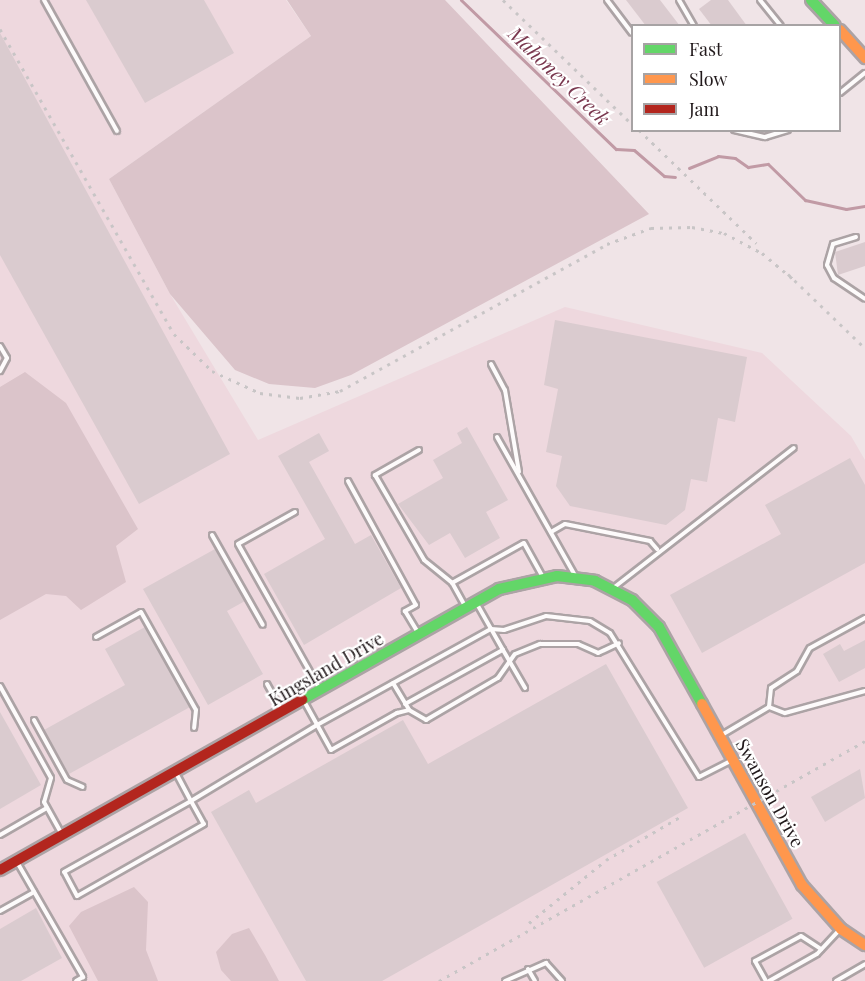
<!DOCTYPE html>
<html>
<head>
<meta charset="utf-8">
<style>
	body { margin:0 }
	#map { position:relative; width:865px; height:981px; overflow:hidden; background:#f0e4e7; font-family:"Playfair Display",serif }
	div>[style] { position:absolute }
	.built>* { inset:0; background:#eed8de }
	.green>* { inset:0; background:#dbc4ca }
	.stream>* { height:3px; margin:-1.5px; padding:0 1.5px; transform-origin:1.5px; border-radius:1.5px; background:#c19aa5 }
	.building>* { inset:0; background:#dacbcf; transform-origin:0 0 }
	.roads { filter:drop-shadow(2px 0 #aca3a5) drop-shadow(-2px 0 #aca3a5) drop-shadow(0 2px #aca3a5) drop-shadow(0 -2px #aca3a5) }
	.lane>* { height:4px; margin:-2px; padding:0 2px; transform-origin:2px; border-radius:2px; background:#fdfbfb }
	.fast>* { height:10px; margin:-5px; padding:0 5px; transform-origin:5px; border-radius:5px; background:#63d668 }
	.slow>* { height:10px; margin:-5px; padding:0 5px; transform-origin:5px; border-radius:5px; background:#ff974d }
	.jam>* { height:10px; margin:-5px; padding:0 5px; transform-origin:5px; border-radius:5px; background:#b3261e }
	.rail>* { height:3px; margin-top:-1.5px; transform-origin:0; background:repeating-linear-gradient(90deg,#c8c5c6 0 3px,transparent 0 9px) }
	span { translate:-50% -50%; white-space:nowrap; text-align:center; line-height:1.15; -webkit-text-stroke:4.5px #fff; paint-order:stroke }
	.street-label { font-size:18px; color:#221a1c }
	.water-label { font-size:20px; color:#7a384f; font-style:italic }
	.legend { position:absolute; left:631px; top:24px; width:210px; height:108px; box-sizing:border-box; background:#fff; border:2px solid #a7a3a4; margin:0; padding:8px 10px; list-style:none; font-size:18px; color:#221a1c }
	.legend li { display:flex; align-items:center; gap:12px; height:30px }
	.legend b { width:30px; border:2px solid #a7a3a4 }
</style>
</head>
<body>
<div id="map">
	<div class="built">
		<i style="clip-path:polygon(0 0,286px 0,311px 36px,109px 179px,170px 294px,258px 440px,565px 307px,762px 353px,851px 436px,865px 460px,865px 981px,0 981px)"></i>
	</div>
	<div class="green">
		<i style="clip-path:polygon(287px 0,445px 0,649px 214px,351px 375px,315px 388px,269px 384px,235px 370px,170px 294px,109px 179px,311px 36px)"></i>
		<i style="clip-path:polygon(25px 372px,66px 403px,138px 529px,116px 546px,126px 582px,81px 610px,66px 596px,46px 594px,0 620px,0 387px)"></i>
		<i style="clip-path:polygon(134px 887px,148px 902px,146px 950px,158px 981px,98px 981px,69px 926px,81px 912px)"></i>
		<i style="clip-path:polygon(249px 928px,265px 955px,279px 981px,231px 981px,221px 970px,216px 952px,232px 934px)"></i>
	</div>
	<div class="stream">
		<i style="left:461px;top:0;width:215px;rotate:43.9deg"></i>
		<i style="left:616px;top:149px;width:18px;rotate:3deg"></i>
		<i style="left:634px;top:150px;width:40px;rotate:41deg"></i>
		<i style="left:664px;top:176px;width:11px;rotate:5deg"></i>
		<i style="left:689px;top:168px;width:31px;rotate:-22deg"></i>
		<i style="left:718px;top:156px;width:17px;rotate:7deg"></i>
		<i style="left:735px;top:158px;width:16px;rotate:35deg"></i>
		<i style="left:748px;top:167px;width:20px;rotate:-9deg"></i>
		<i style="left:768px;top:164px;width:52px;rotate:44.2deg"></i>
		<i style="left:805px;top:200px;width:42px;rotate:12.4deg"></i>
		<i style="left:846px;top:209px;width:19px;rotate:-9deg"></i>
	</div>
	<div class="building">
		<i style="clip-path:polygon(86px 0,204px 0,234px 53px,145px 103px)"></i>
		<i style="clip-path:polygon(626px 0,660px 0,680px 26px,646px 26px)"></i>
		<i style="clip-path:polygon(711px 0,728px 0,747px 26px,712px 26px,699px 9px)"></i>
		<i style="clip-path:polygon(0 33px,230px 454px,139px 504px,0 255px)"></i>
		<i style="clip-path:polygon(865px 242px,865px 266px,838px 275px,835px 252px)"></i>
		<i style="clip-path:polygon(555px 320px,747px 357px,735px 422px,718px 418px,707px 482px,691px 479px,685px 510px,666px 525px,570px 506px,556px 486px,562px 456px,546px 452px,558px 389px,544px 385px)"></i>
		<i style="clip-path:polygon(467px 427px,508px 500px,486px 512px,500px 538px,465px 558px,450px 533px,429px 545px,398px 504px,443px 478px,433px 460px,462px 443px,457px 433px)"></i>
		<i style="clip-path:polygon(319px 433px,329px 451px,309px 462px,355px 544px,371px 535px,401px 588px,304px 645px,264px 574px,325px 539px,278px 456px)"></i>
		<i style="clip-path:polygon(850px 458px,865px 485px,865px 563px,702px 653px,670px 595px,781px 534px,765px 505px)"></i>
		<i style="clip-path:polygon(215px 549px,245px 601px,227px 611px,263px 674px,208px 705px,143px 589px)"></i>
		<i style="clip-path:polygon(145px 627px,190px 707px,69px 774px,44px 730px,125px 685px,105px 649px)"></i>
		<i style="clip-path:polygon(865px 640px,865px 668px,839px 682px,823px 654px,840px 644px,844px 651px)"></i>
		<i style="clip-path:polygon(606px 664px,688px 808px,382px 981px,306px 981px,211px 812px,249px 790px,256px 803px,403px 720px,428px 764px)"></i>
		<i style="clip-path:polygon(0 712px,41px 785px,0 809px)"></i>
		<i style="clip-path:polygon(860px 769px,865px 798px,825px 822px,811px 797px)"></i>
		<i style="left:745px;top:833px;width:98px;height:101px;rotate:61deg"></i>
		<i style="clip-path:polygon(36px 908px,62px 958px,21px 981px,0 981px,0 929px)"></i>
	</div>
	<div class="roads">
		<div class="lane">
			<i style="left:44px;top:0;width:150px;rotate:60.9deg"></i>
			<i style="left:607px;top:0;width:41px;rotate:52.9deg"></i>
			<i style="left:679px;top:0;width:30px;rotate:60deg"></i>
			<i style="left:760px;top:0;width:33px;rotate:51deg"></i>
			<i style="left:840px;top:93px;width:32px;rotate:-39deg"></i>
			<i style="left:734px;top:130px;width:32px;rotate:13deg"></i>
			<i style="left:765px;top:137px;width:24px;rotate:-17deg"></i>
			<i style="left:856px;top:237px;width:24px;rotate:163deg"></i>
			<i style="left:833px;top:244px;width:22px;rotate:106deg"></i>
			<i style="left:827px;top:265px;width:15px;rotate:62deg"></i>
			<i style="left:834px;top:278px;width:37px;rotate:34deg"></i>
			<i style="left:0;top:346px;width:14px;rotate:60deg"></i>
			<i style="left:7px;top:358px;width:15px;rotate:118deg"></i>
			<i style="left:491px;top:364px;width:30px;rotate:62deg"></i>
			<i style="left:505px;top:390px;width:83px;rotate:80.3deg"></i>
			<i style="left:497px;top:437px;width:161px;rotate:60.6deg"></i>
			<i style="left:419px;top:450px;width:51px;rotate:150.4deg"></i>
			<i style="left:375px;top:475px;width:98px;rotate:60deg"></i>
			<i style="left:424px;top:560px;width:36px;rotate:39deg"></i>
			<i style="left:348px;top:481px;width:141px;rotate:61.3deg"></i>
			<i style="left:416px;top:605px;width:13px;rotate:151deg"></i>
			<i style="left:405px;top:611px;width:27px;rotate:59deg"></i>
			<i style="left:295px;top:512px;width:65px;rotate:150.7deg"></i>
			<i style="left:238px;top:544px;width:165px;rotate:60.6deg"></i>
			<i style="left:551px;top:532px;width:16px;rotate:-30deg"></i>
			<i style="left:565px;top:524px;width:87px;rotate:11.3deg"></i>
			<i style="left:650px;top:541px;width:11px;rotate:49deg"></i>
			<i style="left:212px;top:535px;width:103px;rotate:60.5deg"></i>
			<i style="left:612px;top:589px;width:230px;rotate:-37.8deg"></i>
			<i style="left:465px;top:606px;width:26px;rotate:-119deg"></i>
			<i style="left:452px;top:583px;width:82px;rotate:-29.1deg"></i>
			<i style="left:524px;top:543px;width:38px;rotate:61deg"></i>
			<i style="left:96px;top:637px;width:51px;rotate:-29.1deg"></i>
			<i style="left:141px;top:612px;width:112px;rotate:60.7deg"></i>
			<i style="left:196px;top:710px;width:18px;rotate:96deg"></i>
			<i style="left:503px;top:650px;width:44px;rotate:59.9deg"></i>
			<i style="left:393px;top:683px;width:31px;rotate:59deg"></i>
			<i style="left:267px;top:684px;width:29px;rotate:61deg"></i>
			<i style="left:0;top:686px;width:105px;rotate:61deg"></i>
			<i style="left:51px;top:778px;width:25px;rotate:106deg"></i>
			<i style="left:44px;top:802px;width:38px;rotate:61deg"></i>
			<i style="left:304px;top:701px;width:56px;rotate:61.1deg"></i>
			<i style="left:331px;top:750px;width:76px;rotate:-29.3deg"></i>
			<i style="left:397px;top:713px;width:12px;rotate:-14deg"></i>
			<i style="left:409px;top:710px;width:20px;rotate:30deg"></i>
			<i style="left:426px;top:720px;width:83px;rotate:-30.3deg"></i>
			<i style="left:498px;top:678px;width:29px;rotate:-55deg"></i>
			<i style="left:515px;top:654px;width:27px;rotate:-22deg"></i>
			<i style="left:540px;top:644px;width:38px"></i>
			<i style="left:578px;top:644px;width:22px;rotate:24deg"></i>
			<i style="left:598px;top:653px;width:23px;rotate:-25deg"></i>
			<i style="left:405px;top:704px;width:112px;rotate:-28.9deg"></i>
			<i style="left:503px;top:650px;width:53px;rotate:-119.5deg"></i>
			<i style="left:769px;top:707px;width:19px;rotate:-84deg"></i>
			<i style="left:771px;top:688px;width:31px;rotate:-33deg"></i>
			<i style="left:797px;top:671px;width:26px;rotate:-61deg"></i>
			<i style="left:810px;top:648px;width:63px;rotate:-28.6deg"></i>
			<i style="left:769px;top:707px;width:17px;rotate:21deg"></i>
			<i style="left:785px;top:713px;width:83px;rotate:-15.4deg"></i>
			<i style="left:34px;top:720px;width:68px;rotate:61.2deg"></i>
			<i style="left:67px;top:780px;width:17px;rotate:24deg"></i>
			<i style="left:720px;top:736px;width:57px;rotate:-30.6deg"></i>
			<i style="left:176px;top:773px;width:32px;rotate:62deg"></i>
			<i style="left:191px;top:801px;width:26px;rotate:61deg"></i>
			<i style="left:204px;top:824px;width:146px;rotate:150.4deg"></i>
			<i style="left:77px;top:896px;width:27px;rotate:-118deg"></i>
			<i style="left:64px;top:872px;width:145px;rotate:-29.2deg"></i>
			<i style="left:191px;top:801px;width:147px;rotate:-31.1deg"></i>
			<i style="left:317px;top:725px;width:199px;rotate:-28.9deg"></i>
			<i style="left:491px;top:629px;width:13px;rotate:4deg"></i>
			<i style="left:504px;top:630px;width:44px;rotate:-18.4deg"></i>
			<i style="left:546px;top:616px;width:44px;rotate:6.5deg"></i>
			<i style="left:590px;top:621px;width:23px;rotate:31deg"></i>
			<i style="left:610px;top:633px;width:169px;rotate:58.3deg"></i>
			<i style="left:699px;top:777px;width:37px;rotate:-27deg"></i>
			<i style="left:0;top:835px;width:54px;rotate:-29.9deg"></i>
			<i style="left:17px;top:862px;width:133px;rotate:60.1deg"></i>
			<i style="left:83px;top:977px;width:8px;rotate:150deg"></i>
			<i style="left:0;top:911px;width:39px;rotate:-29deg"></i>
			<i style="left:528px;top:969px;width:14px;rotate:60deg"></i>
			<i style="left:505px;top:981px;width:45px;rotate:-23.7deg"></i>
			<i style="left:546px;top:963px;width:24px;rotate:48deg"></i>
			<i style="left:766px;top:981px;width:23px;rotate:-119deg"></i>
			<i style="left:755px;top:961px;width:52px;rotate:-28.5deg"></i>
			<i style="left:801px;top:936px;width:24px;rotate:33deg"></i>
			<i style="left:769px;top:981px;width:55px;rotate:-29.4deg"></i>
			<i style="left:817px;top:954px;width:34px;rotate:-47deg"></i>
			<i style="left:836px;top:981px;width:34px;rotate:-30deg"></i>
		</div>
		<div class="fast">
			<i style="left:811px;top:0;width:35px;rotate:47deg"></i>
			<i style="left:302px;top:700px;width:226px;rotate:-29.4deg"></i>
			<i style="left:499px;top:589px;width:59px;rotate:-12.6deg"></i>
			<i style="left:557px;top:576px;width:38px;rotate:7deg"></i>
			<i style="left:595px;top:581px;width:42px;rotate:27.2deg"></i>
			<i style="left:632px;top:600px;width:38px;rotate:45deg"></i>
			<i style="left:659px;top:627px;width:88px;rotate:60.8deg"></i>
		</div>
		<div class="slow">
			<i style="left:840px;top:30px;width:38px;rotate:48deg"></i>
			<i style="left:702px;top:704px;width:207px;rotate:61.1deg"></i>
			<i style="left:802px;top:885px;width:59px;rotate:48.4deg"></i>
			<i style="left:841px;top:929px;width:29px;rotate:34deg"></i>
		</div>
		<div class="jam">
			<i style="left:0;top:870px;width:347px;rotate:-29.4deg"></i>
		</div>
	</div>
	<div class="rail">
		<i style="left:503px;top:0;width:179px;rotate:43.9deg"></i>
		<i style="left:0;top:29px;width:351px;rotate:60.3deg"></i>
		<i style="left:174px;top:334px;width:53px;rotate:44.2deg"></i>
		<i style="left:212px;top:371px;width:53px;rotate:24.6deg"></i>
		<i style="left:260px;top:393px;width:40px;rotate:7.1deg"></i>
		<i style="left:300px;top:398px;width:41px;rotate:-9.9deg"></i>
		<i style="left:340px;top:391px;width:305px;rotate:-28.8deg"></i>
		<i style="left:607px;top:244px;width:47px;rotate:-20deg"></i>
		<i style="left:651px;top:228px;width:41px;rotate:-1.4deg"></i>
		<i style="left:692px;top:227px;width:33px;rotate:11deg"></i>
		<i style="left:724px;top:233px;width:43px;rotate:27.8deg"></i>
		<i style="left:762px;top:253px;width:40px;rotate:40deg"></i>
		<i style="left:639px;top:130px;width:163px;rotate:44deg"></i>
		<i style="left:788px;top:274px;width:107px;rotate:43.9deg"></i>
		<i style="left:529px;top:923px;width:99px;rotate:-39.3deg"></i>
		<i style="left:606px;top:860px;width:86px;rotate:-30.2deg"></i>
		<i style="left:439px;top:981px;width:489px;rotate:-29.4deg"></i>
	</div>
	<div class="street-label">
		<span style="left:326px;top:669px;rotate:-30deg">Kingsland Drive</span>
		<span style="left:770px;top:793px;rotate:61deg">Swanson Drive</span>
	</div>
	<div class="water-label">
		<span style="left:560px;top:75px;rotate:44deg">Mahoney Creek</span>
	</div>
	<ul class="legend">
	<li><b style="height:8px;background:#63d668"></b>Fast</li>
	<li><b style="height:8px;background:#ff974d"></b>Slow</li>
	<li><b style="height:8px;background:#b3261e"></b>Jam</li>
	</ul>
</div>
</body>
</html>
